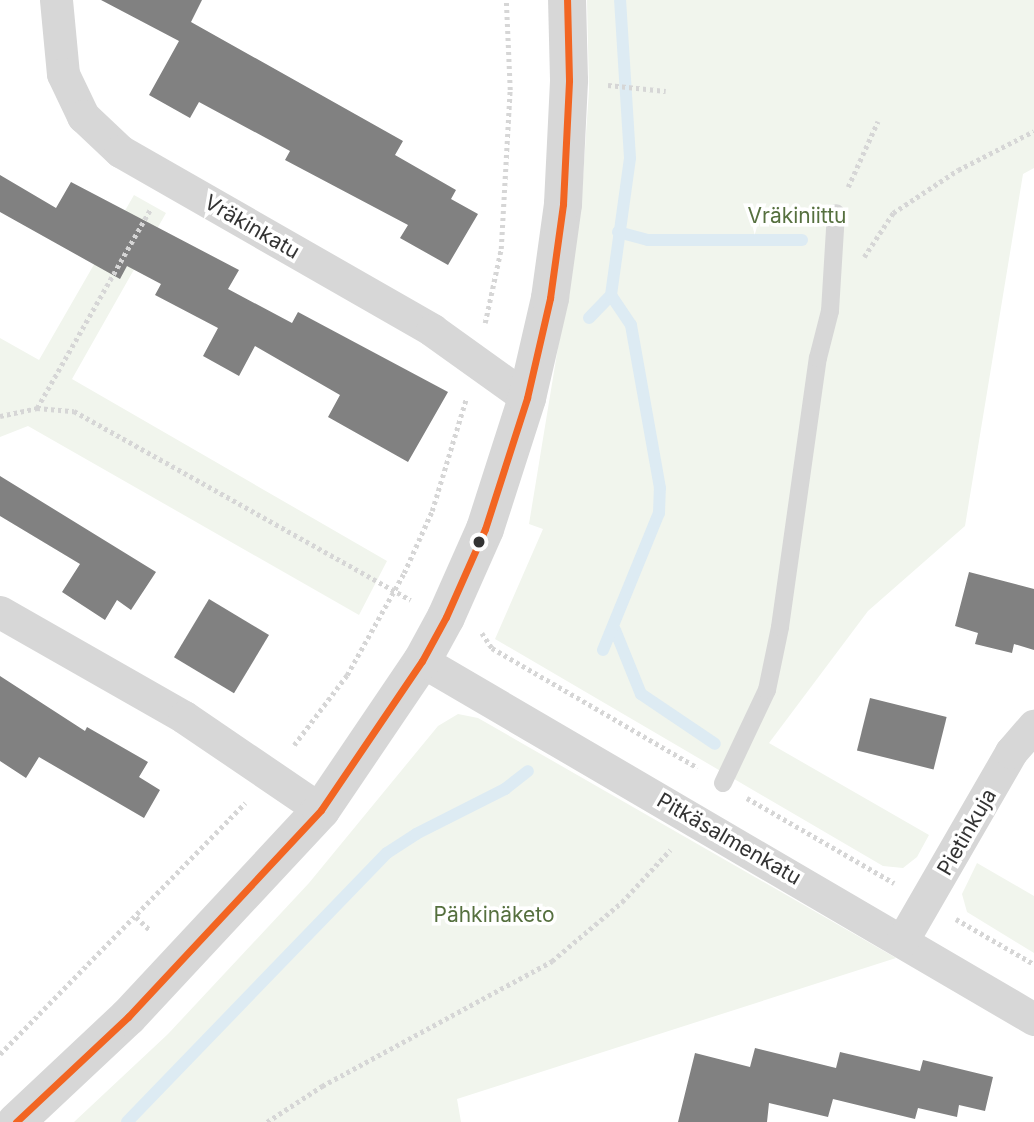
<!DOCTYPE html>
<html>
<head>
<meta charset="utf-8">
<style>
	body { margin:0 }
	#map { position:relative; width:1034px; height:1122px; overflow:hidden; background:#fff; font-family:Inter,sans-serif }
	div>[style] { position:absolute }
	.green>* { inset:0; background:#f1f5ed }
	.stream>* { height:12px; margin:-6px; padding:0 6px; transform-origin:6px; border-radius:6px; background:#ddebf3 }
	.building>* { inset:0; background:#818181; transform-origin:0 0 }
	.path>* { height:4.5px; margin-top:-2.25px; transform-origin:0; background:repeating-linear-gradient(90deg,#d6d6d6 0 3.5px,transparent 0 7px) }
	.service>* { height:18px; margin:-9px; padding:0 9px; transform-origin:9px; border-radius:9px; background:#d7d7d7 }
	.minor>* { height:33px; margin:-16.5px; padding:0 16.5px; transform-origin:16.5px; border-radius:16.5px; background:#d7d7d7 }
	.tertiary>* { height:38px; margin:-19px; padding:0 19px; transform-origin:19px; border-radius:19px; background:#d7d7d7 }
	.bus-1>* { height:7px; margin:-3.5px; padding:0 3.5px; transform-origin:3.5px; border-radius:3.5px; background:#f26522 }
	.dots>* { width:19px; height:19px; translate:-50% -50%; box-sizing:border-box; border:4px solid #fff; border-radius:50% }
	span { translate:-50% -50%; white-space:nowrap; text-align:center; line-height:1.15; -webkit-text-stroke:7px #fff; paint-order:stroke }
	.park-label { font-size:21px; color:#56703f }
	.street-label { font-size:21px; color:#333 }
</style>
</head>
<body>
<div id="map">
	<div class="green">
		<i style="clip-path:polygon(587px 0,1034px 0,1034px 168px,1023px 174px,965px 526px,868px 611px,769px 743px,929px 835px,917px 857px,903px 868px,883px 866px,495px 639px,543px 529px,529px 524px,581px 207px,589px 90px)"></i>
		<i style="clip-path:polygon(134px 195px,166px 213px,72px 379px,387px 561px,359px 615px,28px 426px,0 437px,0 338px,39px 360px)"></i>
		<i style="clip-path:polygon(458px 714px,478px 718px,896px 958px,457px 1099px,461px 1122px,74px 1122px,168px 1034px,309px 883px,438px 726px)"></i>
		<i style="clip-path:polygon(977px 863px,1034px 896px,1034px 953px,967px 912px,962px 894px)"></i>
	</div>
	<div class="stream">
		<i style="left:618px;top:232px;width:31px;rotate:15deg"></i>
		<i style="left:648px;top:240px;width:154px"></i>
		<i style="left:589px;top:318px;width:32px;rotate:-46deg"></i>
		<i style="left:615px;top:630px;width:69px;rotate:67.9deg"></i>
		<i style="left:641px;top:694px;width:89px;rotate:34deg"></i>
		<i style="left:603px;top:650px;width:148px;rotate:-67.8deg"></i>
		<i style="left:659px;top:513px;width:25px;rotate:-88deg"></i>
		<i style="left:660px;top:488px;width:166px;rotate:-100.1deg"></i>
		<i style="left:631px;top:325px;width:36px;rotate:-124deg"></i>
		<i style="left:611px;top:295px;width:138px;rotate:-82.1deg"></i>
		<i style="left:630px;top:158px;width:158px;rotate:-93.6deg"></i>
		<i style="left:127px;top:1122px;width:374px;rotate:-46deg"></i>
		<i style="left:387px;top:853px;width:35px;rotate:-33deg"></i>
		<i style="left:416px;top:834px;width:100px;rotate:-26.8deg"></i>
		<i style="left:505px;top:789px;width:29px;rotate:-38deg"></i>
	</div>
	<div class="building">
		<i style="clip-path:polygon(101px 0,202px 0,191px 22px,403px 141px,395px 155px,456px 190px,451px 199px,478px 214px,448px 265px,400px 238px,408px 225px,285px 160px,290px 151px,199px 102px,190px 118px,149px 95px,179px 41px)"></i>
		<i style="clip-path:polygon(0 175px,56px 208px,71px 182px,239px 270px,228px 289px,292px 323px,298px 312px,448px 392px,408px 462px,328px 417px,340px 395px,255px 346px,239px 376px,203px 356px,218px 328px,155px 295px,161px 284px,127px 266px,120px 279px,0 212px)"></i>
		<i style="clip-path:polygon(0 476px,156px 572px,131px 610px,117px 600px,105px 620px,62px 592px,80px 564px,0 516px)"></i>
		<i style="clip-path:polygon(969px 572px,1034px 589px,1034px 650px,1014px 644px,1012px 653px,975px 644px,978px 633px,955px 626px)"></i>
		<i style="left:209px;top:599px;width:70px;height:68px;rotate:31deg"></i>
		<i style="clip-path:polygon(0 676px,85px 731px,87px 727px,148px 762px,139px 777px,160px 790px,144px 818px,39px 757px,26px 778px,0 761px)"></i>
		<i style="left:870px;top:698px;width:79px;height:54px;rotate:14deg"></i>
		<i style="clip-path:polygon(755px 1048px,836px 1068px,840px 1052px,920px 1071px,923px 1060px,993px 1077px,985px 1111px,959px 1105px,957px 1117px,918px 1108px,915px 1119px,833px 1099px,828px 1117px,769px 1103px,767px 1122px,678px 1122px,695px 1053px,750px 1067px)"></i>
	</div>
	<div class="path">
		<i style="left:608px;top:85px;width:58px;rotate:5.9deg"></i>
		<i style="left:848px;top:187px;width:72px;rotate:-65.6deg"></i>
		<i style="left:864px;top:257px;width:53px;rotate:-56.6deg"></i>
		<i style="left:893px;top:213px;width:78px;rotate:-33.5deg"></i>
		<i style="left:958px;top:170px;width:85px;rotate:-27.2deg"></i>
		<i style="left:485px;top:323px;width:76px;rotate:-77.8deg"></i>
		<i style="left:501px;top:249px;width:159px;rotate:-86.8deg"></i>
		<i style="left:510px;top:90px;width:90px;rotate:-92.5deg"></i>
		<i style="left:37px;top:408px;width:228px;rotate:-60.3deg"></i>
		<i style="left:0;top:416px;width:38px;rotate:-12deg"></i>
		<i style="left:37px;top:408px;width:37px;rotate:5deg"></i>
		<i style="left:74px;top:411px;width:386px;rotate:29.3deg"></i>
		<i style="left:482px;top:633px;width:18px;rotate:56deg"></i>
		<i style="left:492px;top:648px;width:238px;rotate:30.2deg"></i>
		<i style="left:294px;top:745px;width:88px;rotate:-52.9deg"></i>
		<i style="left:347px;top:675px;width:117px;rotate:-60.8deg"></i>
		<i style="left:404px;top:573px;width:68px;rotate:-65.7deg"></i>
		<i style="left:432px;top:511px;width:117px;rotate:-73.1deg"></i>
		<i style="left:747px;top:798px;width:170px;rotate:30deg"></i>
		<i style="left:136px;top:917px;width:19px;rotate:43deg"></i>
		<i style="left:956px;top:919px;width:90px;rotate:30deg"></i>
		<i style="left:0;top:1054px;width:351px;rotate:-45.7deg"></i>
		<i style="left:267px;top:1122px;width:66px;rotate:-33.2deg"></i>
		<i style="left:322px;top:1086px;width:262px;rotate:-28.5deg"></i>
		<i style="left:552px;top:961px;width:92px;rotate:-40.1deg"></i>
		<i style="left:622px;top:902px;width:71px;rotate:-47.3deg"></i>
	</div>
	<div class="service">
		<i style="left:723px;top:783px;width:103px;rotate:-64.7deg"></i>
		<i style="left:767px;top:690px;width:64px;rotate:-78.3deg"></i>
		<i style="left:780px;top:627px;width:272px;rotate:-82deg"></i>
		<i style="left:818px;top:358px;width:49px;rotate:-75.7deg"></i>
		<i style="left:830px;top:311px;width:98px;rotate:-86.5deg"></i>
	</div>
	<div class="minor">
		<i style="left:56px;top:0;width:74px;rotate:84.6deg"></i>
		<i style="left:63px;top:74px;width:47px;rotate:64.5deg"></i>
		<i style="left:83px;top:116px;width:51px;rotate:43.4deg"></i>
		<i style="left:120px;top:151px;width:360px;rotate:29.8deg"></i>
		<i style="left:432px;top:330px;width:117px;rotate:35.6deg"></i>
		<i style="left:0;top:612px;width:212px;rotate:29.7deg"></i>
		<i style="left:184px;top:717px;width:166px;rotate:34.2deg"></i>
		<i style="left:422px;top:661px;width:709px;rotate:30.33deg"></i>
		<i style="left:902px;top:941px;width:218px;rotate:-60deg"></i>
		<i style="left:1011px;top:752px;width:35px;rotate:-49deg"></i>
	</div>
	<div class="tertiary">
		<i style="left:16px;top:1122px;width:154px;rotate:-43.2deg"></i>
		<i style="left:128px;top:1017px;width:283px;rotate:-47deg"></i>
		<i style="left:321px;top:810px;width:180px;rotate:-55.9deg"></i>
		<i style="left:422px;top:661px;width:50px;rotate:-61.4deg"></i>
		<i style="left:446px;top:617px;width:96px;rotate:-66.1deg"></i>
		<i style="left:485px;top:529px;width:138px;rotate:-72.2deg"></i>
		<i style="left:527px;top:398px;width:103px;rotate:-77deg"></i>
		<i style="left:550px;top:298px;width:95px;rotate:-82.1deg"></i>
		<i style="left:563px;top:204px;width:124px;rotate:-87.2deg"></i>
		<i style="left:569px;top:80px;width:80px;rotate:-91.4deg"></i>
	</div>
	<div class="bus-1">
		<i style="left:16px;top:1122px;width:154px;rotate:-43.2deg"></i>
		<i style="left:128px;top:1017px;width:283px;rotate:-47deg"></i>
		<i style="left:321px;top:810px;width:180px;rotate:-55.9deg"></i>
		<i style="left:422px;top:661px;width:50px;rotate:-61.4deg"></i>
		<i style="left:446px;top:617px;width:96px;rotate:-66.1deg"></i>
		<i style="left:485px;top:529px;width:138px;rotate:-72.2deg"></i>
		<i style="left:527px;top:398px;width:103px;rotate:-77deg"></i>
		<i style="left:550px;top:298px;width:95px;rotate:-82.1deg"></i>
		<i style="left:563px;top:204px;width:124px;rotate:-87.2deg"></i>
		<i style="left:569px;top:80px;width:80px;rotate:-91.4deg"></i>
	</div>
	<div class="dots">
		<i style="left:479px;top:542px;background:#333"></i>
	</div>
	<div class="park-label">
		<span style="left:797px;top:216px">Vräkiniittu</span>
		<span style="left:494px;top:915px">Pähkinäketo</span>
	</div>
	<div class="street-label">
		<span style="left:252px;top:227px;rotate:30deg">Vräkinkatu</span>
		<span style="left:967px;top:832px;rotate:-60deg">Pietinkuja</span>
		<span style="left:729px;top:839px;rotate:30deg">Pitkäsalmenkatu</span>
	</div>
</div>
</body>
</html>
